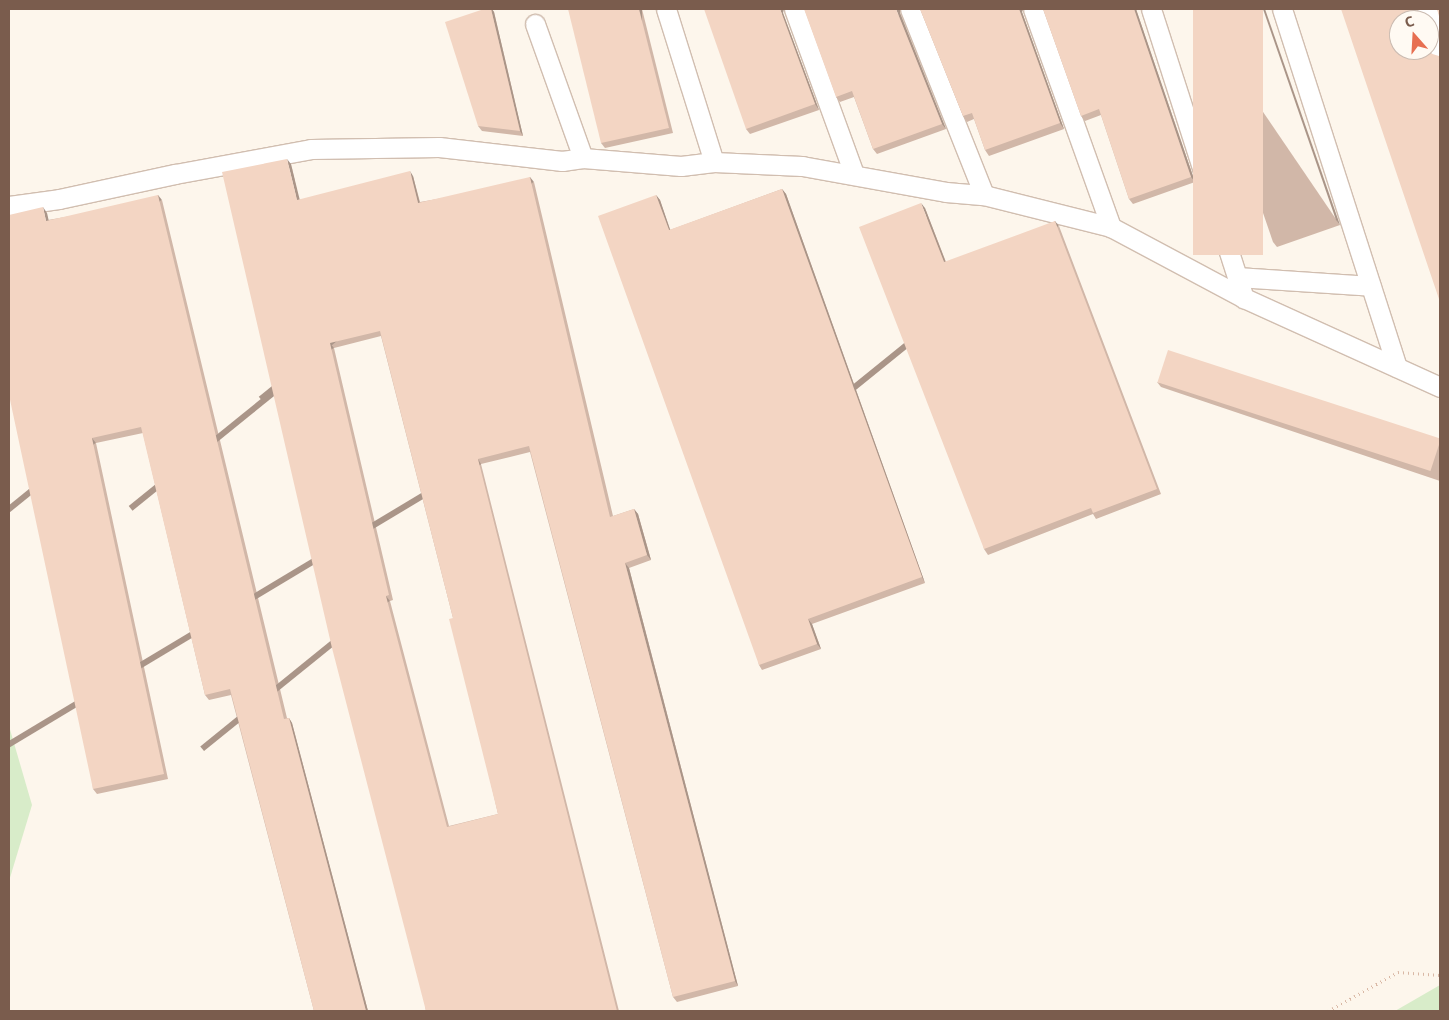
<!DOCTYPE html>
<html>
<head>
<meta charset="utf-8">
<style>
	body { margin:0 }
	#map { position:relative; width:1449px; height:1020px; overflow:hidden; background:#fdf6ec; font-family:"Noto Sans",sans-serif }
	div>[style] { position:absolute }
	.green>* { inset:0; background:#d8ecc9 }
	.path>* { height:3px; margin-top:-1.5px; transform-origin:0; background:repeating-linear-gradient(90deg,#d9b8a5 0 1px,transparent 0 5px) }
	.roads { filter:drop-shadow(1px 0 #d1beb0) drop-shadow(-1px 0 #d1beb0) drop-shadow(0 1px #d1beb0) drop-shadow(0 -1px #d1beb0) }
	.service>* { height:19px; margin:-9.5px; padding:0 9.5px; transform-origin:9.5px; border-radius:9.5px; background:#fff }
	.wall>* { inset:0; background:#d1b7a8 }
	.shaded-wall>* { inset:0; background:#aa9588; transform-origin:0 0 }
	.building>* { inset:0; background:#f3d5c3; transform-origin:0 0 }
	span { translate:-50% -50%; white-space:nowrap; text-align:center; line-height:1.15; -webkit-text-stroke:4.5px #fffaf3; paint-order:stroke }
	.frame { position:absolute; inset:0; border:10px solid #7a5c4d; pointer-events:none }
	.north { position:absolute; left:1389px; top:10px; width:50px; height:50px; box-sizing:border-box; background:#fffaf3; border:1px solid #cabbb1; border-radius:50%; rotate:341deg; font-size:14px; font-weight:700; line-height:20px; text-align:center; color:#7a5c4d }
	.north::after { content:''; display:block; margin:auto; width:18px; height:22px; background:#e76f51; clip-path:polygon(50% 0,100% 100%,50% 72%,0 100%) }
</style>
</head>
<body>
<div id="map">
	<div class="green">
		<i style="clip-path:polygon(9px 726px,32px 805px,9px 881px)"></i>
		<i style="clip-path:polygon(1440px 985px,1440px 1011px,1395px 1011px)"></i>
	</div>
	<div class="path">
		<i style="left:1328px;top:1011px;width:80px;rotate:-29.1deg"></i>
		<i style="left:1398px;top:972px;width:42px;rotate:4.1deg"></i>
	</div>
	<div class="roads">
		<div class="service">
			<i style="left:666px;top:9px;width:160px;rotate:72.6deg"></i>
			<i style="left:794px;top:9px;width:176px;rotate:70deg"></i>
			<i style="left:910px;top:9px;width:200px;rotate:68.3deg"></i>
			<i style="left:1033px;top:9px;width:232px;rotate:70.3deg"></i>
			<i style="left:1151px;top:9px;width:304px;rotate:72.2deg"></i>
			<i style="left:1282px;top:9px;width:376px;rotate:72.2deg"></i>
			<i style="left:1427px;top:9px;width:43px;rotate:72.4deg"></i>
			<i style="left:535px;top:24px;width:142px;rotate:70.3deg"></i>
			<i style="left:9px;top:206px;width:50px;rotate:-8deg"></i>
			<i style="left:59px;top:199px;width:119px;rotate:-12.2deg"></i>
			<i style="left:175px;top:174px;width:138px;rotate:-10.4deg"></i>
			<i style="left:311px;top:149px;width:128px;rotate:-0.9deg"></i>
			<i style="left:439px;top:147px;width:124px;rotate:6.5deg"></i>
			<i style="left:562px;top:161px;width:21px;rotate:-8deg"></i>
			<i style="left:583px;top:158px;width:98px;rotate:4.7deg"></i>
			<i style="left:681px;top:166px;width:33px;rotate:-7deg"></i>
			<i style="left:714px;top:162px;width:88px;rotate:2.6deg"></i>
			<i style="left:802px;top:166px;width:146px;rotate:10.2deg"></i>
			<i style="left:946px;top:192px;width:38px;rotate:5deg"></i>
			<i style="left:984px;top:195px;width:131px;rotate:14.1deg"></i>
			<i style="left:1111px;top:227px;width:151px;rotate:28.1deg"></i>
			<i style="left:1244px;top:298px;width:215px;rotate:24.4deg"></i>
			<i style="left:1237px;top:277px;width:134px;rotate:3.8deg"></i>
		</div>
	</div>
	<div class="wall">
		<i style="clip-path:polygon(484px 9px,492px 9px,494px 12px,523px 136px,482px 131px,478px 126px)"></i>
		<i style="clip-path:polygon(642px 9px,673px 133px,605px 148px,601px 143px)"></i>
		<i style="clip-path:polygon(920px 9px,1023px 9px,1022px 12px,1064px 129px,989px 156px,985px 150px,974px 119px,967px 122px,963px 116px)"></i>
		<i style="clip-path:polygon(1043px 9px,1136px 9px,1195px 182px,1133px 204px,1129px 199px,1101px 115px,1085px 121px,1081px 116px)"></i>
		<i style="clip-path:polygon(1193px 9px,1340px 225px,1277px 247px,1273px 242px)"></i>
		<i style="clip-path:polygon(783px 13px,819px 110px,750px 134px,746px 129px)"></i>
		<i style="clip-path:polygon(900px 13px,946px 129px,877px 154px,873px 149px,854px 97px,840px 102px,836px 97px)"></i>
		<i style="clip-path:polygon(evenodd,291px 164px,299px 200px,413px 176px,420px 202px,534px 182px,613px 516px,634px 509px,638px 514px,651px 560px,629px 568px,738px 986px,677px 1002px,673px 997px,530px 452px,481px 464px,619px 1011px,426px 1011px,291px 164px,381px 336px,453px 618px,498px 814px,449px 826px,390px 601px,393px 600px,334px 348px,381px 336px)"></i>
		<i style="clip-path:polygon(782px 189px,786px 194px,925px 583px,812px 624px,821px 649px,762px 670px,759px 665px,656px 195px,660px 200px,670px 230px)"></i>
		<i style="clip-path:polygon(162px 200px,287px 718px,289px 718px,292px 723px,368px 1011px,314px 1011px,231px 695px,209px 700px,205px 695px,143px 433px,96px 443px,168px 779px,97px 794px,93px 789px,47px 213px,48px 220px)"></i>
		<i style="clip-path:polygon(925px 208px,946px 262px,1059px 226px,1161px 494px,1096px 519px,1093px 514px,988px 555px,984px 549px)"></i>
		<i style="clip-path:polygon(1157px 382px,1440px 441px,1440px 481px,1161px 387px)"></i>
	</div>
	<div class="shaded-wall">
		<i style="clip-path:polygon(491px 9px,492px 9px,494px 12px,523px 136px,520px 131px)"></i>
		<i style="left:639px;top:9px;width:3px;height:123px"></i>
		<i style="clip-path:polygon(780px 9px,784px 9px,783px 13px,819px 110px,815px 104px)"></i>
		<i style="clip-path:polygon(896px 9px,900px 9px,900px 13px,946px 129px,942px 124px)"></i>
		<i style="clip-path:polygon(1019px 9px,1023px 9px,1022px 12px,1064px 129px,1060px 123px)"></i>
		<i style="clip-path:polygon(1134px 9px,1136px 9px,1195px 182px,1191px 177px)"></i>
		<i style="clip-path:polygon(1263px 9px,1265px 9px,1340px 225px,1336px 220px)"></i>
		<i style="clip-path:polygon(1413px 9px,1417px 9px,1416px 12px,1419px 20px,1417px 20px)"></i>
		<i style="clip-path:polygon(287px 159px,291px 164px,301px 205px,297px 200px)"></i>
		<i style="clip-path:polygon(410px 171px,413px 176px,421px 208px,418px 203px)"></i>
		<i style="left:530px;top:177px;width:6px;height:349px;rotate:51deg"></i>
		<i style="clip-path:polygon(782px 189px,786px 194px,925px 583px,922px 577px)"></i>
		<i style="left:158px;top:195px;width:6px;height:539px;rotate:51deg"></i>
		<i style="clip-path:polygon(656px 195px,660px 200px,672px 235px,669px 230px)"></i>
		<i style="clip-path:polygon(921px 203px,925px 208px,948px 268px,944px 262px)"></i>
		<i style="clip-path:polygon(43px 207px,47px 213px,50px 226px,46px 221px)"></i>
		<i style="left:1055px;top:221px;width:6px;height:287px;rotate:51deg"></i>
		<i style="left:330px;top:343px;width:6px;height:259px;rotate:51deg"></i>
		<i style="left:92px;top:438px;width:6px;height:344px;rotate:51deg"></i>
		<i style="left:478px;top:459px;width:6px;height:569px;rotate:59deg"></i>
		<i style="clip-path:polygon(634px 509px,638px 514px,651px 560px,647px 555px)"></i>
		<i style="clip-path:polygon(625px 563px,629px 568px,738px 986px,735px 981px)"></i>
		<i style="left:386px;top:596px;width:6px;height:239px;rotate:51deg"></i>
		<i style="clip-path:polygon(808px 619px,812px 624px,821px 649px,817px 644px)"></i>
		<i style="clip-path:polygon(289px 718px,292px 723px,368px 1011px,366px 1011px)"></i>
	</div>
	<div class="building">
		<i style="clip-path:polygon(484px 9px,491px 9px,520px 131px,478px 126px,445px 22px)"></i>
		<i style="clip-path:polygon(568px 9px,639px 9px,669px 128px,601px 143px)"></i>
		<i style="clip-path:polygon(704px 9px,780px 9px,815px 104px,746px 129px)"></i>
		<i style="clip-path:polygon(804px 9px,896px 9px,942px 124px,873px 149px,852px 91px,836px 97px)"></i>
		<i style="clip-path:polygon(920px 9px,1019px 9px,1060px 123px,985px 150px,972px 113px,963px 116px)"></i>
		<i style="clip-path:polygon(1043px 9px,1134px 9px,1191px 177px,1129px 199px,1099px 109px,1081px 116px)"></i>
		<i style="left:1193px;top:9px;width:70px;height:246px"></i>
		<i style="clip-path:polygon(1341px 9px,1413px 9px,1417px 20px,1399px 20px,1399px 50px,1427px 50px,1429px 53px,1439px 56px,1440px 55px,1440px 302px)"></i>
		<i style="clip-path:polygon(1437px 9px,1440px 9px,1440px 20px)"></i>
		<i style="clip-path:polygon(evenodd,287px 159px,297px 200px,410px 171px,418px 203px,530px 177px,610px 517px,634px 509px,647px 555px,625px 563px,735px 981px,673px 997px,529px 446px,478px 459px,617px 1011px,426px 1011px,332px 648px,222px 172px,287px 159px,380px 331px,453px 618px,449px 619px,498px 814px,447px 827px,386px 596px,389px 595px,330px 343px,380px 331px)"></i>
		<i style="clip-path:polygon(782px 189px,922px 577px,808px 619px,817px 644px,759px 665px,598px 216px,656px 195px,669px 230px)"></i>
		<i style="clip-path:polygon(158px 195px,284px 719px,289px 718px,366px 1011px,314px 1011px,230px 689px,205px 695px,141px 427px,92px 438px,164px 774px,93px 789px,9px 395px,9px 215px,43px 207px,46px 221px)"></i>
		<i style="clip-path:polygon(921px 203px,944px 262px,1055px 221px,1157px 489px,1093px 513px,1091px 508px,984px 549px,859px 227px)"></i>
		<i style="left:1168px;top:350px;width:287px;height:34px;rotate:18deg"></i>
	</div>
	<div class="frame"></div>
	<div class="north">С</div>
</div>
</body>
</html>
